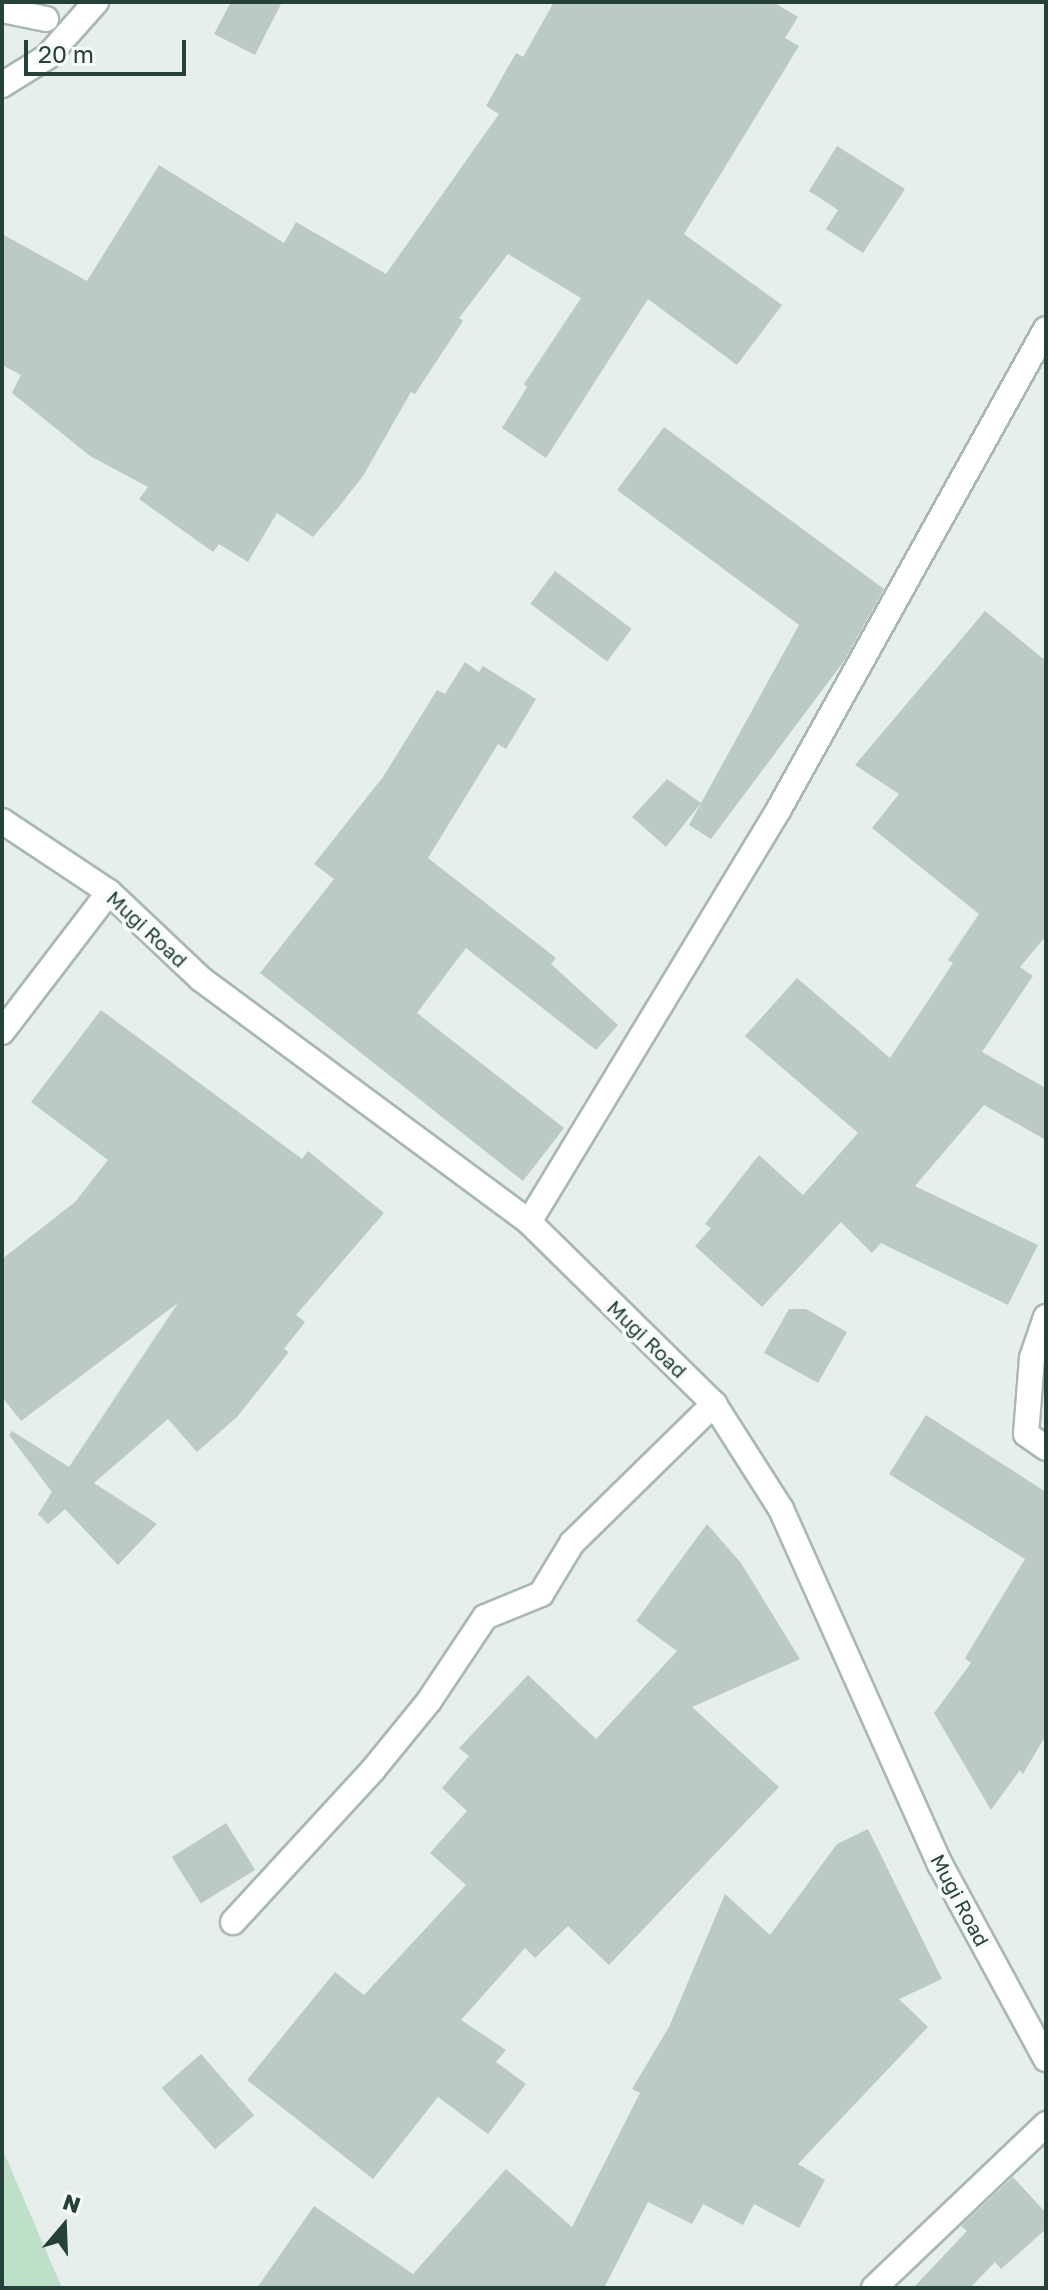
<!DOCTYPE html>
<html>
<head>
<meta charset="utf-8">
<style>
	body { margin:0 }
	#map { position:relative; width:1048px; height:2290px; overflow:hidden; background:#e6efeb; font-family:"Golos Text",sans-serif }
	div>[style] { position:absolute }
	.green>* { inset:0; background:#bfe0c8 }
	.building>* { inset:0; background:#bbcac4; transform-origin:0 0 }
	.roads { filter:drop-shadow(2px 0 #a8b8b2) drop-shadow(-2px 0 #a8b8b2) drop-shadow(0 2px #a8b8b2) drop-shadow(0 -2px #a8b8b2) }
	.lane>* { height:24px; margin:-12px; padding:0 12px; transform-origin:12px; border-radius:12px; background:#fff }
	.street>* { height:24px; margin:-12px; padding:0 12px; transform-origin:12px; border-radius:12px; background:#fff }
	span { translate:-50% -50%; white-space:nowrap; text-align:center; line-height:1.15; -webkit-text-stroke:8px #f7fbf9; paint-order:stroke }
	.street-label { font-size:20px; color:#24423a }
	.frame { position:absolute; inset:0; border:4px solid #24423a; pointer-events:none }
	.north { position:absolute; left:24px; top:2186px; width:80px; height:80px; -webkit-text-stroke:6px #f7fbf9; paint-order:stroke; rotate:19deg; font-size:22px; font-weight:700; line-height:32px; text-align:center; color:#24423a }
	.north::after { content:''; display:block; margin:auto; width:28px; height:36px; background:#24423a; clip-path:polygon(50% 0,100% 100%,50% 72%,0 100%) }
	.scale { position:absolute; left:24px; top:40px; width:162px; height:36px; box-sizing:border-box; border:4px solid #24423a; border-top:0; padding-left:10px; font-size:24px; line-height:28px; white-space:nowrap; color:#24423a; -webkit-text-stroke:6px #f7fbf9; paint-order:stroke }
</style>
</head>
<body>
<div id="map">
	<div class="green">
		<i style="clip-path:polygon(2px 2148px,62px 2288px,2px 2288px)"></i>
	</div>
	<div class="building">
		<i style="clip-path:polygon(231px 2px,282px 2px,255px 55px,214px 34px)"></i>
		<i style="clip-path:polygon(554px 2px,773px 2px,798px 17px,785px 38px,799px 46px,684px 234px,782px 305px,737px 365px,648px 299px,546px 458px,502px 428px,527px 387px,524px 384px,581px 298px,508px 254px,459px 318px,463px 321px,415px 394px,411px 392px,363px 476px,337px 509px,313px 537px,277px 513px,248px 562px,219px 544px,213px 552px,139px 499px,148px 487px,90px 456px,12px 393px,21px 375px,2px 365px,2px 234px,87px 281px,159px 165px,284px 243px,296px 222px,386px 274px,499px 114px,486px 106px,516px 53px,523px 57px)"></i>
		<i style="clip-path:polygon(837px 146px,905px 189px,863px 253px,826px 229px,838px 210px,809px 191px)"></i>
		<i style="clip-path:polygon(664px 427px,884px 589px,844px 661px,711px 839px,689px 825px,799px 625px,617px 490px)"></i>
		<i style="left:555px;top:571px;width:96px;height:41px;rotate:37deg"></i>
		<i style="clip-path:polygon(985px 611px,1046px 661px,1046px 936px,1020px 967px,1033px 976px,982px 1052px,1046px 1088px,1046px 1140px,984px 1105px,915px 1186px,1038px 1245px,1008px 1305px,881px 1243px,872px 1253px,841px 1222px,762px 1307px,695px 1246px,711px 1228px,705px 1224px,759px 1155px,803px 1195px,858px 1133px,745px 1036px,797px 978px,890px 1058px,953px 963px,948px 960px,979px 914px,872px 828px,899px 794px,855px 765px)"></i>
		<i style="clip-path:polygon(465px 662px,479px 672px,483px 666px,536px 699px,506px 749px,498px 744px,428px 858px,556px 958px,551px 964px,618px 1025px,596px 1050px,466px 948px,417px 1013px,564px 1128px,523px 1181px,260px 973px,334px 879px,314px 864px,383px 777px,437px 690px,445px 694px)"></i>
		<i style="clip-path:polygon(667px 779px,701px 803px,666px 847px,632px 817px)"></i>
		<i style="clip-path:polygon(101px 1010px,302px 1159px,308px 1151px,384px 1213px,296px 1315px,305px 1322px,284px 1349px,289px 1352px,237px 1417px,197px 1452px,168px 1419px,94px 1483px,157px 1524px,118px 1565px,65px 1509px,48px 1524px,38px 1514px,52px 1492px,9px 1435px,12px 1431px,69px 1467px,178px 1303px,21px 1421px,2px 1397px,2px 1259px,75px 1202px,108px 1160px,31px 1102px)"></i>
		<i style="clip-path:polygon(789px 1309px,806px 1309px,847px 1332px,818px 1383px,764px 1353px)"></i>
		<i style="clip-path:polygon(926px 1415px,1046px 1492px,1046px 1735px,1023px 1774px,1020px 1770px,991px 1810px,934px 1713px,971px 1663px,965px 1658px,1025px 1559px,889px 1474px)"></i>
		<i style="clip-path:polygon(707px 1524px,741px 1563px,800px 1659px,692px 1707px,779px 1787px,609px 1965px,568px 1926px,535px 1958px,525px 1948px,461px 2020px,506px 2050px,496px 2062px,526px 2084px,488px 2134px,438px 2097px,373px 2179px,247px 2080px,335px 1972px,364px 1995px,466px 1885px,430px 1853px,467px 1811px,442px 1788px,469px 1756px,459px 1748px,528px 1675px,596px 1739px,677px 1651px,636px 1621px)"></i>
		<i style="left:226px;top:1823px;width:55px;height:64px;rotate:58deg"></i>
		<i style="clip-path:polygon(868px 1829px,942px 1979px,899px 1999px,928px 2027px,798px 2164px,825px 2180px,799px 2228px,754px 2204px,743px 2225px,703px 2204px,692px 2224px,648px 2202px,604px 2288px,257px 2288px,314px 2206px,413px 2274px,506px 2169px,572px 2227px,640px 2093px,632px 2089px,669px 2027px,725px 1894px,770px 1935px,837px 1844px)"></i>
		<i style="left:201px;top:2054px;width:81px;height:52px;rotate:49deg"></i>
		<i style="clip-path:polygon(1013px 2177px,1046px 2213px,1046px 2229px,1001px 2269px,995px 2262px,970px 2288px,913px 2288px,967px 2231px,961px 2226px)"></i>
	</div>
	<div class="roads">
		<div class="lane">
			<i style="left:2px;top:10px;width:45px;rotate:11.6deg"></i>
		</div>
		<div class="street">
			<i style="left:2px;top:85px;width:53px;rotate:-31.9deg"></i>
			<i style="left:47px;top:57px;width:74px;rotate:-48.3deg"></i>
			<i style="left:2px;top:821px;width:128px;rotate:33.6deg"></i>
			<i style="left:109px;top:892px;width:127px;rotate:43.4deg"></i>
			<i style="left:201px;top:979px;width:408px;rotate:36.5deg"></i>
			<i style="left:529px;top:1222px;width:260px;rotate:44.5deg"></i>
			<i style="left:714px;top:1404px;width:125px;rotate:57.5deg"></i>
			<i style="left:781px;top:1509px;width:389px;rotate:65.9deg"></i>
			<i style="left:940px;top:1864px;width:222px;rotate:61.5deg"></i>
			<i style="left:2px;top:1032px;width:176px;rotate:-52.6deg"></i>
			<i style="left:529px;top:1222px;width:483px;rotate:-58.8deg"></i>
			<i style="left:779px;top:809px;width:549px;rotate:-60.92deg"></i>
			<i style="left:1046px;top:1317px;width:43px;rotate:108.9deg"></i>
			<i style="left:1032px;top:1358px;width:76px;rotate:94.5deg"></i>
			<i style="left:1026px;top:1434px;width:24px;rotate:35deg"></i>
			<i style="left:233px;top:1922px;width:205px;rotate:-47.4deg"></i>
			<i style="left:372px;top:1771px;width:90px;rotate:-50.8deg"></i>
			<i style="left:429px;top:1701px;width:101px;rotate:-56.3deg"></i>
			<i style="left:485px;top:1617px;width:61px;rotate:-22.3deg"></i>
			<i style="left:541px;top:1594px;width:60px;rotate:-58.7deg"></i>
			<i style="left:572px;top:1543px;width:199px;rotate:-44.4deg"></i>
			<i style="left:874px;top:2288px;width:238px;rotate:-43.6deg"></i>
		</div>
	</div>
	<div class="street-label">
		<span style="left:147px;top:929px;rotate:43deg">Mugi Road</span>
		<span style="left:647px;top:1339px;rotate:44deg">Mugi Road</span>
		<span style="left:960px;top:1900px;rotate:62deg">Mugi Road</span>
	</div>
	<div class="frame"></div>
	<div class="north">N</div>
	<div class="scale">20 m</div>
</div>
</body>
</html>
